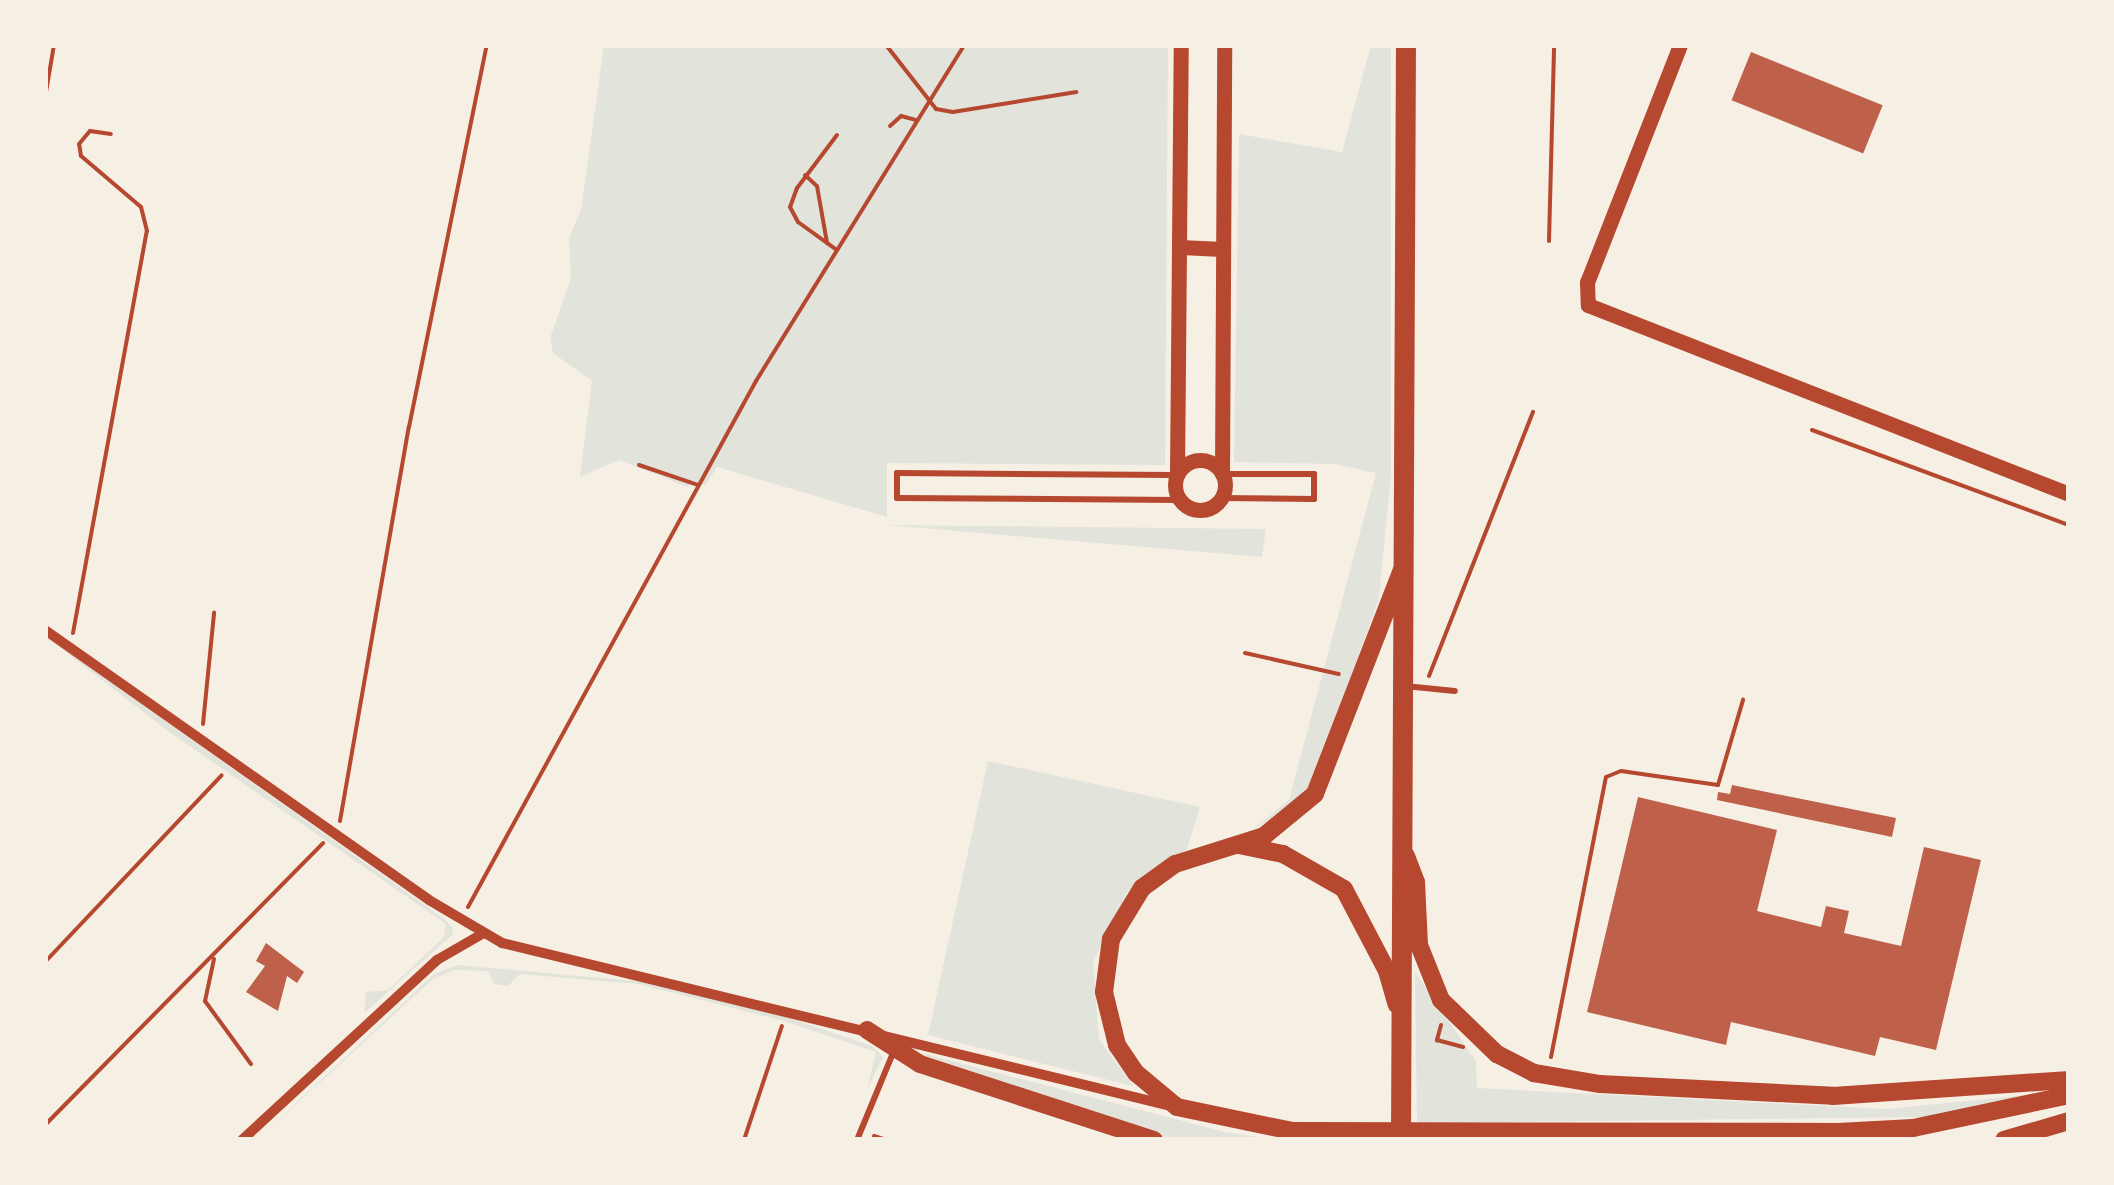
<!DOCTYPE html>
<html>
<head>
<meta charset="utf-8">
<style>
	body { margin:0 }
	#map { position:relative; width:2114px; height:1185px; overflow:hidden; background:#f6efe4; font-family:"Source Sans 3",sans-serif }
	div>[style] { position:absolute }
	.green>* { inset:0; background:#e2e4dc }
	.building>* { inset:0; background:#bf614a; transform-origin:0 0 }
	.path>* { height:4px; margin:-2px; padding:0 2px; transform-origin:2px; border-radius:2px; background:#b5482f }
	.service>* { height:6px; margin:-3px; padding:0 3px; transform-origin:3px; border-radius:3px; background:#b5482f }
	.minor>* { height:10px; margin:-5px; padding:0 5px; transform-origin:5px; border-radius:5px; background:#b5482f }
	.tertiary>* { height:15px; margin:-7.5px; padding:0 7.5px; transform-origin:7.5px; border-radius:7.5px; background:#b5482f }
	.tertiary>.ring { margin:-7.5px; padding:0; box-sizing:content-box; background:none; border:15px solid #b5482f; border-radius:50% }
	.secondary>* { height:18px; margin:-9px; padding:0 9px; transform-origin:9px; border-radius:9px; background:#b5482f }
	.primary>* { height:20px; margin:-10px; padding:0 10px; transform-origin:10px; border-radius:10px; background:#b5482f }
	span { translate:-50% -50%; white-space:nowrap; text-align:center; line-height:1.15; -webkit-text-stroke:9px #f6efe4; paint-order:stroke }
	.frame { position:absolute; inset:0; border:48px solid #f6efe4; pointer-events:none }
</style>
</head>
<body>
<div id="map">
	<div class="green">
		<i style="clip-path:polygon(604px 45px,1168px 45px,1165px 465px,887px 463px,887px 517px,717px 467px,705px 486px,692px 480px,688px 487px,619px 460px,580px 477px,592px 381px,553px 353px,550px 338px,571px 278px,569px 238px,581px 210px)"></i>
		<i style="clip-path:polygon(1371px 45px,1391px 45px,1391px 475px,1379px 598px,1315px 779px,1301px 799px,1250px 832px,1289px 800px,1376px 473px,1335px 464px,1234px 462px,1239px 134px,1342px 152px)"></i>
		<i style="clip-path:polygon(887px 525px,1266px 529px,1262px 557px)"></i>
		<i style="clip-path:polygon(45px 636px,443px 918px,453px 928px,452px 935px,364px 1013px,366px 992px,388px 990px,444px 937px,446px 924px,168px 731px)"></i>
		<i style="clip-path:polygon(988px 761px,1200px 807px,1187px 849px,1128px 891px,1093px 962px,1099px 1039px,1133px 1086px,928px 1035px)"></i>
		<i style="clip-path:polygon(458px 965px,656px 983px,792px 1019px,872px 1046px,883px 1057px,867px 1090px,876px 1052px,784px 1021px,639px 984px,520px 974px,508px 986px,494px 984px,488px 971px,454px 970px,433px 979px,257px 1140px,434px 974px)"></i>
		<i style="clip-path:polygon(1415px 972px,1476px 1061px,1477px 1088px,1886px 1109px,2047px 1093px,1928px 1117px,1417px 1123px)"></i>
		<i style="clip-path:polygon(906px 1049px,1225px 1132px,1276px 1140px,1174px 1140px)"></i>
	</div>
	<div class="building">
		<i style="left:1751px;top:52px;width:142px;height:52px;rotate:22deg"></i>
		<i style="clip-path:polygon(1732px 785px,1896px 818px,1892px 837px,1717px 800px,1718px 792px,1730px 794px)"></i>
		<i style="clip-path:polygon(1638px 797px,1777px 830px,1757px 911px,1821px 927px,1826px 906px,1849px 911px,1844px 933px,1901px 946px,1924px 847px,1981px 860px,1936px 1050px,1880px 1037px,1875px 1056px,1731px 1022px,1726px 1045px,1587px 1012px)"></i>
		<i style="clip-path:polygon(266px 943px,304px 972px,297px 983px,287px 976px,278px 1011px,246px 992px,265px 966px,256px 961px)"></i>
	</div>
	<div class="path">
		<i style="left:886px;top:45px;width:81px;rotate:52deg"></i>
		<i style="left:936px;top:109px;width:17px;rotate:10deg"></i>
		<i style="left:953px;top:112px;width:125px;rotate:-9.2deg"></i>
		<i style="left:45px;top:98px;width:54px;rotate:-80.4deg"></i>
		<i style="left:890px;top:126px;width:15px;rotate:-42deg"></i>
		<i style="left:901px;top:116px;width:16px;rotate:15deg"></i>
		<i style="left:837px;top:135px;width:66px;rotate:127deg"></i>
		<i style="left:797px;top:188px;width:20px;rotate:110deg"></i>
		<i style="left:790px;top:207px;width:17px;rotate:62deg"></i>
		<i style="left:798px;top:222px;width:48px;rotate:35.7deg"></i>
		<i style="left:805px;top:175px;width:16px;rotate:43deg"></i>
		<i style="left:817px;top:186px;width:58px;rotate:80deg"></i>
		<i style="left:1549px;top:241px;width:196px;rotate:-88.5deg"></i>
		<i style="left:1812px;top:430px;width:274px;rotate:20.3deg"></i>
		<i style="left:639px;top:465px;width:62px;rotate:18.7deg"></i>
		<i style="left:73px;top:633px;width:409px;rotate:-79.6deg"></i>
		<i style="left:147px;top:231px;width:25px;rotate:-104deg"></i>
		<i style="left:141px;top:207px;width:79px;rotate:-139.6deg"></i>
		<i style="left:81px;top:156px;width:12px;rotate:-99deg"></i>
		<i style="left:79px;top:144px;width:17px;rotate:-50deg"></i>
		<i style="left:90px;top:131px;width:21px;rotate:8deg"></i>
		<i style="left:1245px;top:653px;width:96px;rotate:12.6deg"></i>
		<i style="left:1429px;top:676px;width:284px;rotate:-68.5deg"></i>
		<i style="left:203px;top:724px;width:112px;rotate:-84.3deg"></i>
		<i style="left:340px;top:821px;width:400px;rotate:-80.1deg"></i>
		<i style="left:409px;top:427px;width:390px;rotate:-78.5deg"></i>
		<i style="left:468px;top:907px;width:600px;rotate:-61.3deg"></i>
		<i style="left:756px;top:381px;width:395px;rotate:-58.2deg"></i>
		<i style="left:214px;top:959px;width:43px;rotate:102.1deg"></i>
		<i style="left:205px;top:1001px;width:78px;rotate:53.9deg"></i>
		<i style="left:45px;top:962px;width:257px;rotate:-46.6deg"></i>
		<i style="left:1441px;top:1025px;width:16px;rotate:105deg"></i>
		<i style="left:1437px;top:1040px;width:27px;rotate:15deg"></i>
		<i style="left:1551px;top:1057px;width:285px;rotate:-78.9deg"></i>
		<i style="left:1606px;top:777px;width:16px;rotate:-22deg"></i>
		<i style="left:1621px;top:771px;width:98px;rotate:8.2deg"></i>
		<i style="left:1718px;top:785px;width:89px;rotate:-73.6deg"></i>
		<i style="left:45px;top:1125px;width:396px;rotate:-45.4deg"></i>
		<i style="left:874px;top:1136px;width:13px;rotate:18deg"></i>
		<i style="left:744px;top:1140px;width:120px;rotate:-71.6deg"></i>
	</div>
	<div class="service">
		<i style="left:1175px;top:475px;width:278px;rotate:-179.6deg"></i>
		<i style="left:897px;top:473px;width:25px;rotate:90deg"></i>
		<i style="left:897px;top:498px;width:283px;rotate:0.4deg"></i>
		<i style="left:1221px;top:498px;width:93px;rotate:0.6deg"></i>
		<i style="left:1314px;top:499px;width:25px;rotate:-90deg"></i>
		<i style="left:1314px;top:474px;width:90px;rotate:180deg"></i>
		<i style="left:1405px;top:686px;width:50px;rotate:5.7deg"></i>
		<i style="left:857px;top:1140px;width:94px;rotate:-67.5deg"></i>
	</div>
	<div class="minor">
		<i style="left:45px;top:630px;width:469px;rotate:35.1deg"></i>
		<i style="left:429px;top:900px;width:85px;rotate:30.5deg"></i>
		<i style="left:502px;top:943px;width:689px;rotate:13.69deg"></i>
		<i style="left:242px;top:1140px;width:265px;rotate:-42.7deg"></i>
		<i style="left:437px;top:960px;width:52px;rotate:-30deg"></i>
	</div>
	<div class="tertiary">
		<i style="left:1680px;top:45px;width:255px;rotate:111.4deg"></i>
		<i style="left:1587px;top:282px;width:23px;rotate:88deg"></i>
		<i style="left:1588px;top:305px;width:517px;rotate:21.45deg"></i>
		<i style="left:1180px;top:247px;width:42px;rotate:2.7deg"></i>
		<i class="ring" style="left:1175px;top:460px;width:35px;height:35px"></i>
		<i style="left:1222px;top:474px;width:429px;rotate:-89.7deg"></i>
		<i style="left:1177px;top:475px;width:430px;rotate:-89.5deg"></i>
	</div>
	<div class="secondary">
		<i style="left:1403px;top:567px;width:243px;rotate:111.2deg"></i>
		<i style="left:1315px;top:794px;width:66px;rotate:140.5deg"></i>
		<i style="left:1264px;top:836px;width:93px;rotate:162.5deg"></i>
		<i style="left:1175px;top:864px;width:41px;rotate:144deg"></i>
		<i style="left:1142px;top:888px;width:60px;rotate:121.3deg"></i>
		<i style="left:1111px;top:939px;width:53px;rotate:97.5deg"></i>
		<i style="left:1104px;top:992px;width:55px;rotate:76.2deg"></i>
		<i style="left:1117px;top:1045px;width:34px;rotate:56deg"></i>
		<i style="left:1136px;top:1073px;width:53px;rotate:39.7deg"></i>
		<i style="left:1177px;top:1107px;width:117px;rotate:11.8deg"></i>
		<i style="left:1292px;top:1131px;width:546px;rotate:0.1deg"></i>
		<i style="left:1838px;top:1132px;width:75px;rotate:-3.1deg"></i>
		<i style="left:1913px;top:1128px;width:159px;rotate:-11.9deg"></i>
		<i style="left:1239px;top:845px;width:45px;rotate:11.6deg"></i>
		<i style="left:1283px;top:854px;width:70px;rotate:29.8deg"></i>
		<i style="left:1344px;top:889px;width:93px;rotate:62.3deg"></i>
		<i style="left:1387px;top:971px;width:35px;rotate:74deg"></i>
		<i style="left:1406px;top:856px;width:28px;rotate:69deg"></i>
		<i style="left:1416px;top:882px;width:63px;rotate:87.3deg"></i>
		<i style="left:1419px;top:945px;width:59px;rotate:68.2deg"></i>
		<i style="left:1441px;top:1000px;width:78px;rotate:44deg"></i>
		<i style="left:1497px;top:1054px;width:42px;rotate:27.2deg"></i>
		<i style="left:1534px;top:1073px;width:67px;rotate:9.5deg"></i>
		<i style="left:1600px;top:1084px;width:233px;rotate:2.9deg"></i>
		<i style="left:1833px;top:1096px;width:237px;rotate:-3.9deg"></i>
		<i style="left:867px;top:1030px;width:63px;rotate:32.7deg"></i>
		<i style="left:920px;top:1064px;width:246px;rotate:18deg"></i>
		<i style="left:2004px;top:1140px;width:68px;rotate:-16.3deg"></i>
	</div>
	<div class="primary">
		<i style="left:1401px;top:1140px;width:1095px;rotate:-89.74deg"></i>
	</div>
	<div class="frame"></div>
</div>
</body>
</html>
